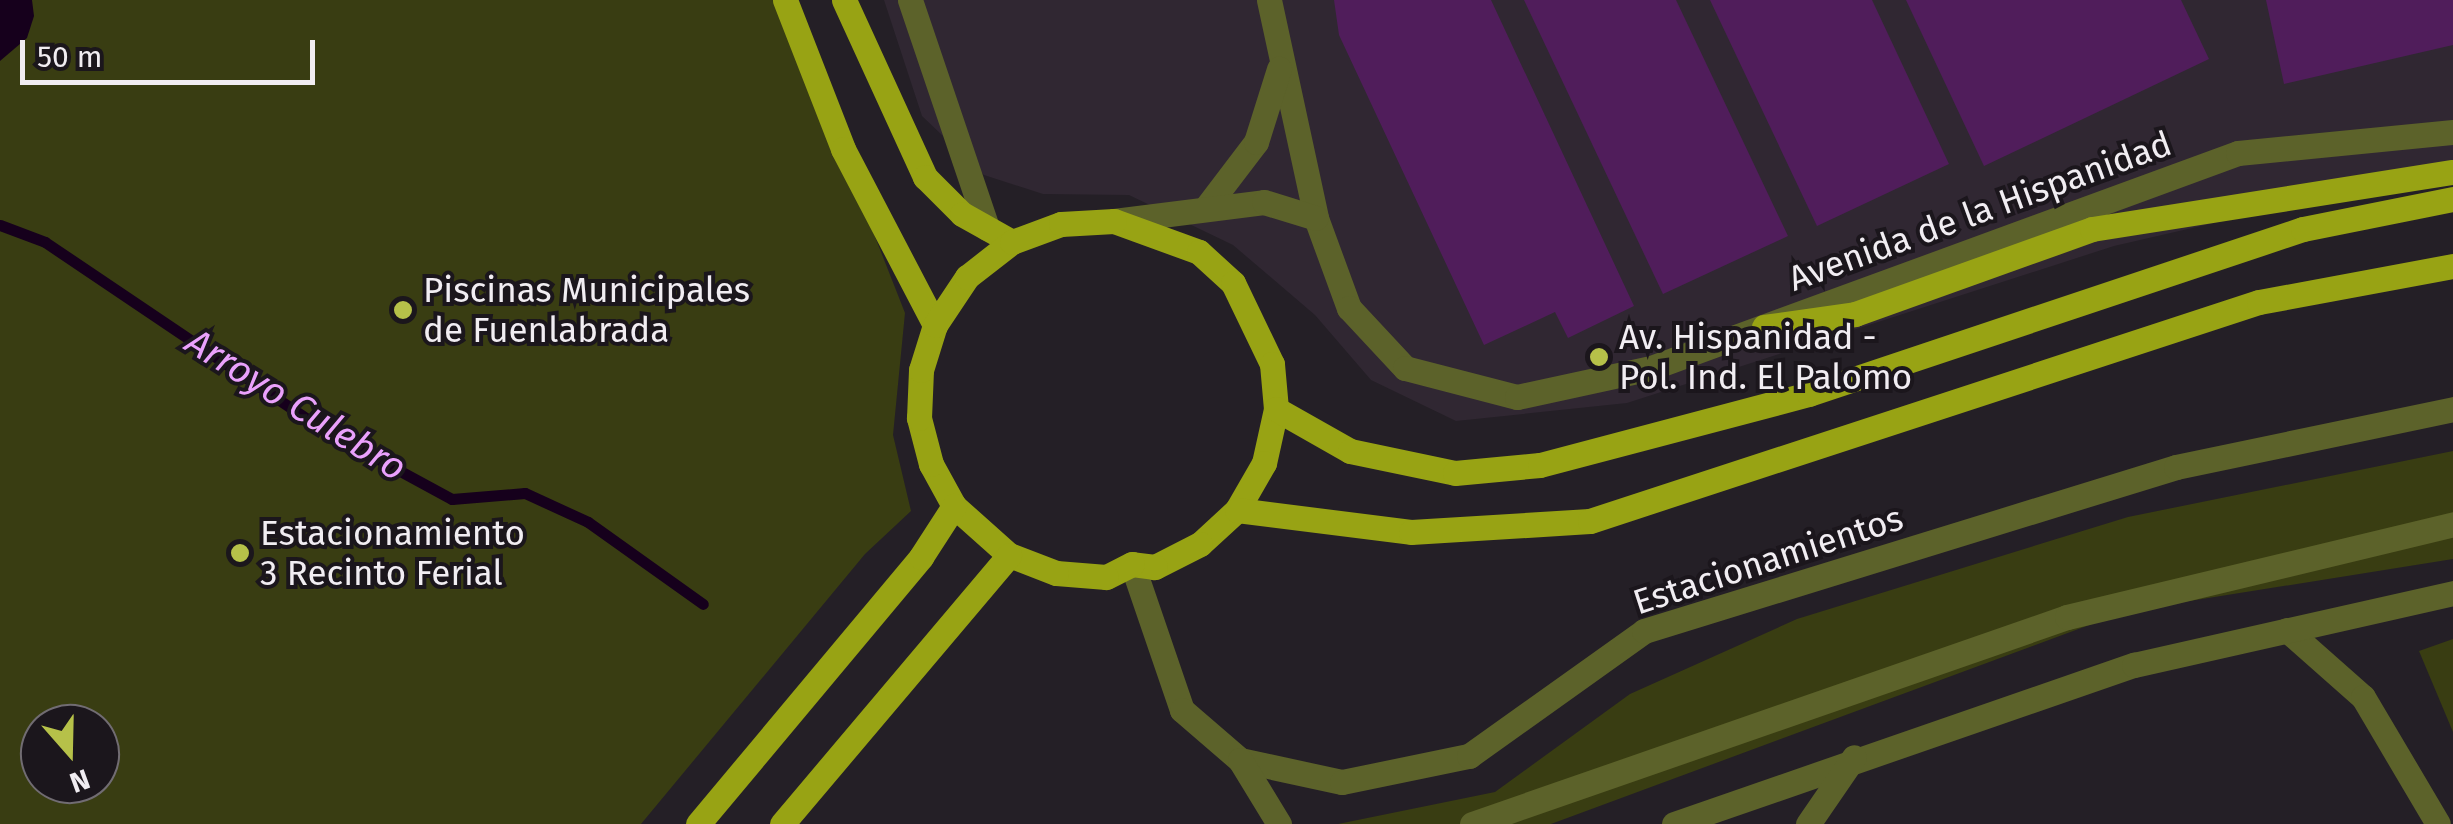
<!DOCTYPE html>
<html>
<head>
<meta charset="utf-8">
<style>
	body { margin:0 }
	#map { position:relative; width:2453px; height:824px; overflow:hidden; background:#241f26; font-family:"Fira Sans",sans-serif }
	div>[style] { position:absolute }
	.built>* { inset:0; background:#302732 }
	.green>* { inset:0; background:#393d12 }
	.water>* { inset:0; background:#16001c }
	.stream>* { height:11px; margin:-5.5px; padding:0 5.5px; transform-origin:5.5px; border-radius:5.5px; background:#16001c }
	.building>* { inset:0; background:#501d5b }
	.minor>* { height:25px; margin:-12.5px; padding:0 12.5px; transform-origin:12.5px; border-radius:12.5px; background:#5c622a }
	.major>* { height:25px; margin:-12.5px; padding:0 12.5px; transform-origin:12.5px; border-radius:12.5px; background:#98a314 }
	.dots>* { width:28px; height:28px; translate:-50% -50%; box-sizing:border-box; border:5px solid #1b161c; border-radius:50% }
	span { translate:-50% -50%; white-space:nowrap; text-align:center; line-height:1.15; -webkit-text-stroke:8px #1b161c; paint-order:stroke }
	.street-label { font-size:35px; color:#f1edf2 }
	.poi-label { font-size:35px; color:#f1edf2 }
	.left { translate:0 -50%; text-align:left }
	.water-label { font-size:38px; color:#eaa1fc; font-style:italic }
	.north { position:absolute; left:20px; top:704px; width:100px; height:100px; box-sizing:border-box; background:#1b161c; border:2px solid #716c72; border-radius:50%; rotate:160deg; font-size:28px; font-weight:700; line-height:40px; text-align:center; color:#f1edf2 }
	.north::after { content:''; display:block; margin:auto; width:35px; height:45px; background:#b6c149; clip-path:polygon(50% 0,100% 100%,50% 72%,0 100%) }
	.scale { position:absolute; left:20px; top:40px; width:295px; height:45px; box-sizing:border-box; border:5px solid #f1edf2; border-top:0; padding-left:12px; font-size:30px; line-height:35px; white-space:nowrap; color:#f1edf2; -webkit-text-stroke:8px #1b161c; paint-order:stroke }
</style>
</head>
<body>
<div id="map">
	<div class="built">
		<i style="clip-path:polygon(884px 0,2453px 0,2453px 168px,2114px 246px,1627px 403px,1456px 421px,1371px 380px,1315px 315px,1233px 245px,1129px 195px,1043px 194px,984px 175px,922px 116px)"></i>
	</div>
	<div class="green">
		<i style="clip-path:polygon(evenodd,0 0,782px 0,905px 313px,893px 435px,911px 511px,865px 554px,641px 824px,0 824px,0 0,40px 724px,100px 724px,100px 784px,40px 784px,40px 724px)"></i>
		<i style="clip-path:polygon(2453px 451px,2453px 559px,2127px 611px,1551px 824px,1338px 824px,1495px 792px,1630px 694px,1797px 619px,2128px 517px)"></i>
		<i style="clip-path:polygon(2453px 639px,2453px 732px,2419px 651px)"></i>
	</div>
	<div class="water">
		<i style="clip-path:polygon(0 0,32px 0,34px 16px,27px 38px,0 61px)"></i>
	</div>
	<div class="stream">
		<i style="left:0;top:225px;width:48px;rotate:20.7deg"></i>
		<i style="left:45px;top:242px;width:333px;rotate:34deg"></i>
		<i style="left:321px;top:428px;width:149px;rotate:28.5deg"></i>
		<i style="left:452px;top:499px;width:73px;rotate:-4.7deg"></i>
		<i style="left:525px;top:493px;width:69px;rotate:24.7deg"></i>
		<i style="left:588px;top:522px;width:141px;rotate:35.5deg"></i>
	</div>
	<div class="building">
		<i style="clip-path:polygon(1334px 0,1491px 0,1634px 306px,1568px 338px,1555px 312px,1484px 345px,1339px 35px)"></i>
		<i style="clip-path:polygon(1524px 0,1676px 0,1788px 236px,1663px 294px)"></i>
		<i style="clip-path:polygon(1710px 0,1872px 0,1949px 164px,1817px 226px)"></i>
		<i style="clip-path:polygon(1906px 0,2181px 0,2209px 59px,1984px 166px)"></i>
		<i style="clip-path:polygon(2266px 0,2453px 0,2453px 45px,2284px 84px)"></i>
	</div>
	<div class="minor">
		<i style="left:910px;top:0;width:241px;rotate:71.3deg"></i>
		<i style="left:1269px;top:0;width:223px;rotate:77.8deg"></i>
		<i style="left:1316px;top:218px;width:96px;rotate:69.9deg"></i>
		<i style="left:1349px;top:308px;width:82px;rotate:47deg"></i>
		<i style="left:1405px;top:368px;width:116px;rotate:14.5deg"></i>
		<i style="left:1517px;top:397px;width:137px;rotate:-12.2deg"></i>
		<i style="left:1651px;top:368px;width:625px;rotate:-20.12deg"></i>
		<i style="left:2238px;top:153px;width:216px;rotate:-5.6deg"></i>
		<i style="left:1205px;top:209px;width:84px;rotate:-52.7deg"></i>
		<i style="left:1256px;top:142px;width:77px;rotate:-72.5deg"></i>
		<i style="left:1114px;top:221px;width:151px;rotate:-7.2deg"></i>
		<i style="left:1264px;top:202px;width:54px;rotate:17.1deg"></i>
		<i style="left:1132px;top:564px;width:154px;rotate:71.1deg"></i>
		<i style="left:1182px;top:710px;width:77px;rotate:40.8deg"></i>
		<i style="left:1240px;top:760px;width:104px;rotate:12.2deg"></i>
		<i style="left:1342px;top:782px;width:130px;rotate:-11.6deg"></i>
		<i style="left:1469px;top:756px;width:215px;rotate:-35.5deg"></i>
		<i style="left:1644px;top:631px;width:557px;rotate:-17.13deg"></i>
		<i style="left:2176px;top:467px;width:283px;rotate:-11.8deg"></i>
		<i style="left:2287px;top:630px;width:101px;rotate:41.4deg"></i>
		<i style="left:2363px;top:697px;width:147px;rotate:59.4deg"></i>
		<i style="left:1240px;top:760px;width:75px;rotate:58.6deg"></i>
		<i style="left:1472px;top:824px;width:630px;rotate:-19.18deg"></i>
		<i style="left:2067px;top:617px;width:397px;rotate:-13.5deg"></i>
		<i style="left:1674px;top:824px;width:487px;rotate:-19.1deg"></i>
		<i style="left:2134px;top:665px;width:327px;rotate:-12.7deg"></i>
		<i style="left:1808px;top:824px;width:81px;rotate:-55.5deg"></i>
	</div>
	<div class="major">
		<i style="left:785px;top:0;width:160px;rotate:68.7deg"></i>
		<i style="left:843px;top:149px;width:199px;rotate:62.4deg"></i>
		<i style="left:844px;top:0;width:195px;rotate:65.4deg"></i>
		<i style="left:925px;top:177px;width:52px;rotate:45deg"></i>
		<i style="left:962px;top:214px;width:57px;rotate:29.2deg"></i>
		<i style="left:1114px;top:221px;width:90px;rotate:20deg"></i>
		<i style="left:1199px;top:252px;width:46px;rotate:42.4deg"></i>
		<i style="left:1233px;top:283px;width:90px;rotate:64.3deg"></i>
		<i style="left:1272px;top:364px;width:45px;rotate:84.9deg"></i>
		<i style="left:1276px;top:409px;width:55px;rotate:102.5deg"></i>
		<i style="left:1264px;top:463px;width:54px;rotate:119.9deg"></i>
		<i style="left:1237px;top:510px;width:50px;rotate:137.4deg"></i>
		<i style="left:1200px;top:544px;width:51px;rotate:152.9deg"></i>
		<i style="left:1155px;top:567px;width:23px;rotate:-173deg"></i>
		<i style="left:1132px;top:564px;width:29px;rotate:153deg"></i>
		<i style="left:1106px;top:577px;width:50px;rotate:-175.4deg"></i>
		<i style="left:1056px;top:573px;width:50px;rotate:-159deg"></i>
		<i style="left:1009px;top:555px;width:74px;rotate:-138.3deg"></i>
		<i style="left:954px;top:506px;width:48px;rotate:-118.7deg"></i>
		<i style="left:931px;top:464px;width:48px;rotate:-104.6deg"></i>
		<i style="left:919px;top:418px;width:48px;rotate:-87.6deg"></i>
		<i style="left:921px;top:370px;width:47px;rotate:-72.7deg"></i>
		<i style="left:935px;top:325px;width:58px;rotate:-56.3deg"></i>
		<i style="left:967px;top:277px;width:57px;rotate:-37.9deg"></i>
		<i style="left:1012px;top:242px;width:52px;rotate:-20.2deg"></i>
		<i style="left:1061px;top:224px;width:53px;rotate:-3.2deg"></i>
		<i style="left:1764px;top:327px;width:92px;rotate:-8.1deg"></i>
		<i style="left:1855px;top:314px;width:252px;rotate:-19.7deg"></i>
		<i style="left:2092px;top:229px;width:365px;rotate:-9deg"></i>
		<i style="left:1276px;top:409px;width:85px;rotate:29.6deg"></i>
		<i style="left:1350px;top:451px;width:107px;rotate:11.8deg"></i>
		<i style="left:1455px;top:473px;width:85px;rotate:-5.4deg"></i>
		<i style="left:1540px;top:465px;width:278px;rotate:-14.8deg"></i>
		<i style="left:1809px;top:394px;width:521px;rotate:-18.47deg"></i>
		<i style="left:2303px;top:229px;width:153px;rotate:-11.3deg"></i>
		<i style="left:1237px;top:510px;width:175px;rotate:7.2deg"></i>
		<i style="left:1411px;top:532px;width:179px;rotate:-3.5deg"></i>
		<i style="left:1590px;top:521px;width:704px;rotate:-18.13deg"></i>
		<i style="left:2259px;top:302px;width:197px;rotate:-10.5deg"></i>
		<i style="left:698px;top:824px;width:348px;rotate:-50.1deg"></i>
		<i style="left:921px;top:557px;width:61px;rotate:-57.1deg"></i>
		<i style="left:782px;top:824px;width:352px;rotate:-49.8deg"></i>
	</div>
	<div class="dots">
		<i style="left:403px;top:310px;background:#b6c149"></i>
		<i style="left:1599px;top:357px;background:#b6c149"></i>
		<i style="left:240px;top:553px;background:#b6c149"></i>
	</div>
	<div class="street-label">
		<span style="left:1980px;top:211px;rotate:-20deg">Avenida de la Hispanidad</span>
		<span style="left:1768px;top:560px;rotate:-18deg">Estacionamientos</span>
	</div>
	<div class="poi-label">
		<span class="left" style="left:423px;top:310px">Piscinas Municipales<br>de Fuenlabrada</span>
		<span class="left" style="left:1619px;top:357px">Av. Hispanidad -<br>Pol. Ind. El Palomo</span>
		<span class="left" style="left:260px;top:553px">Estacionamiento<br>3 Recinto Ferial</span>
	</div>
	<div class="water-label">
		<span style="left:296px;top:405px;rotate:32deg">Arroyo Culebro</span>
	</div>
	<div class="north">N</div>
	<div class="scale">50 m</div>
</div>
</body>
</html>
